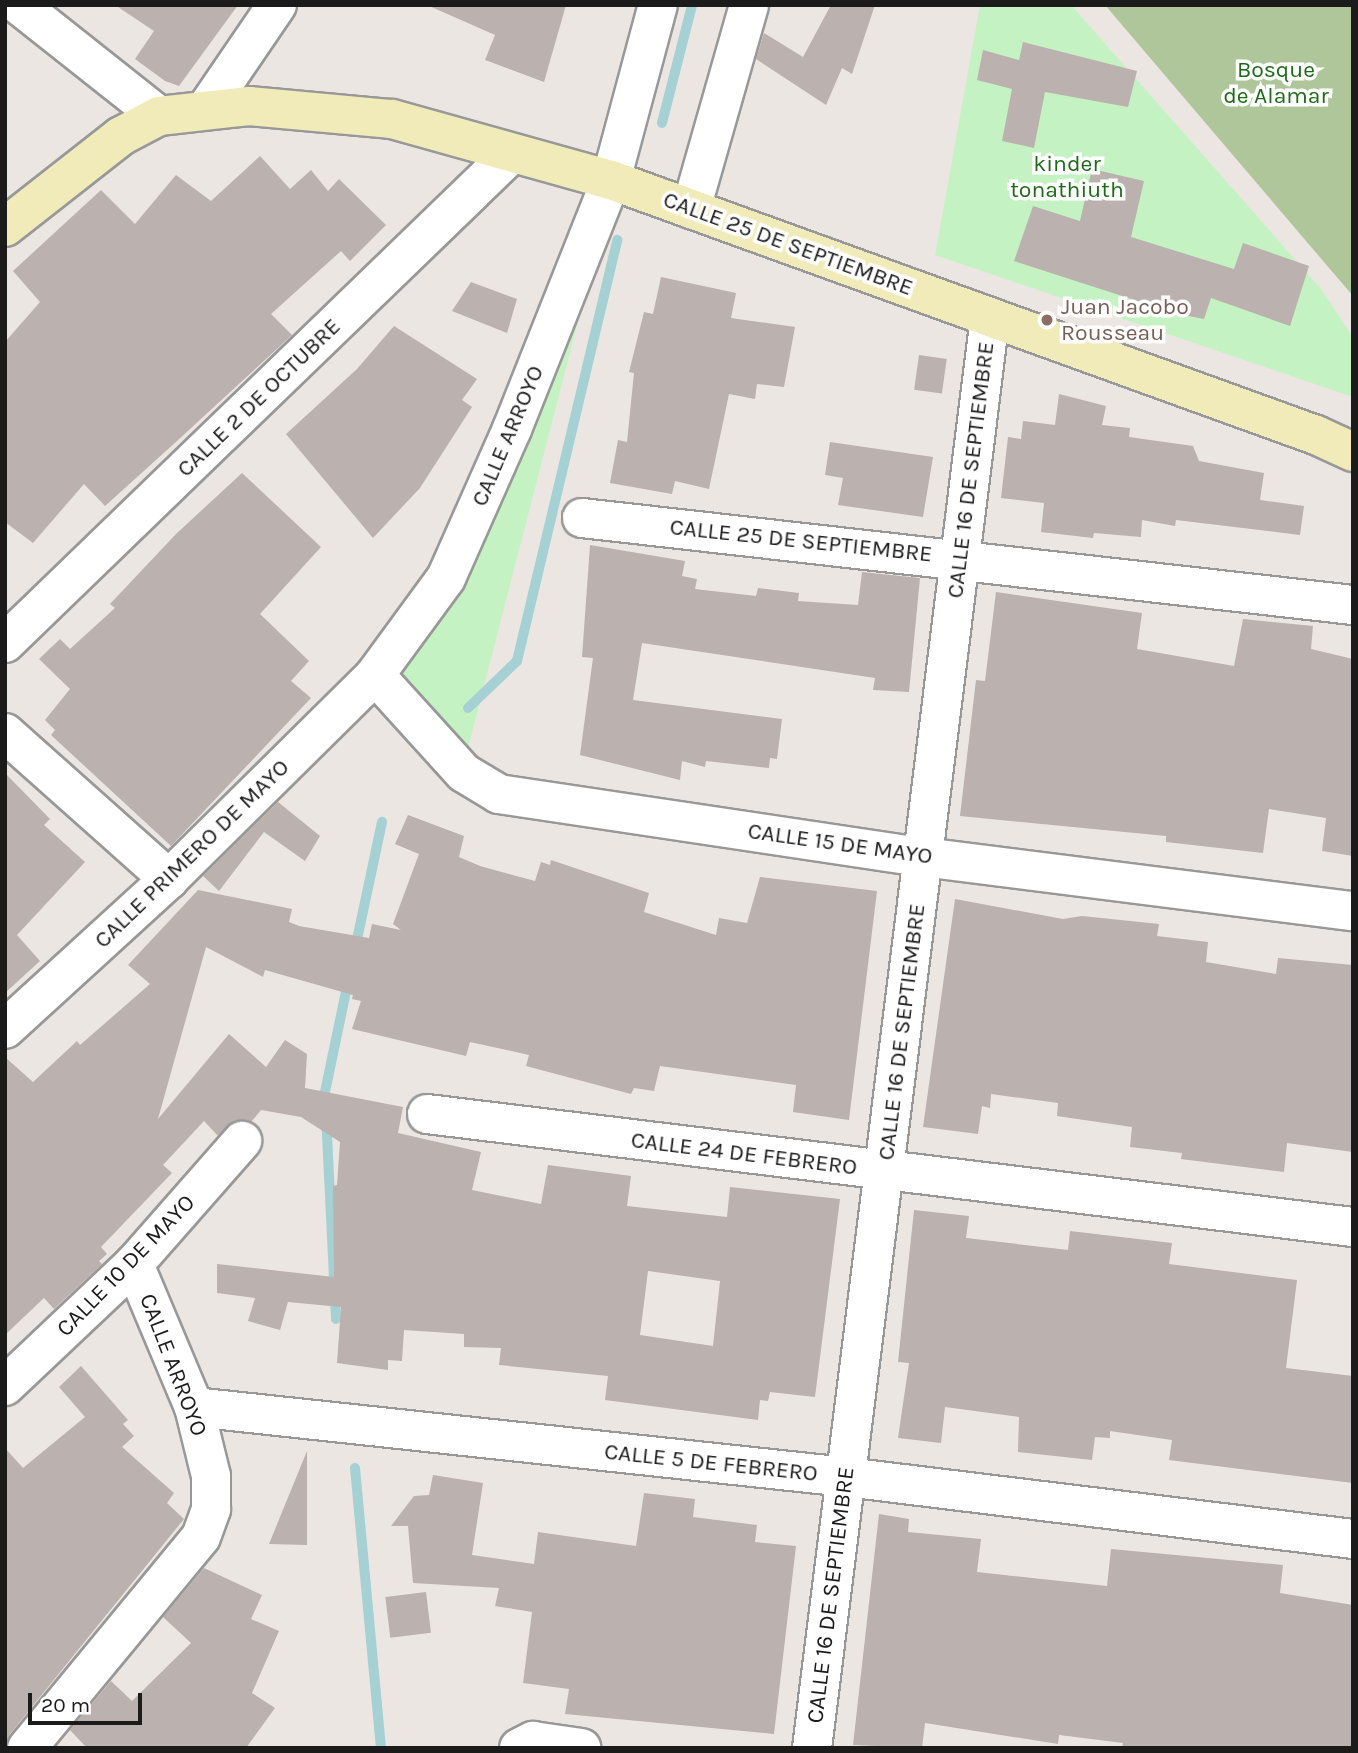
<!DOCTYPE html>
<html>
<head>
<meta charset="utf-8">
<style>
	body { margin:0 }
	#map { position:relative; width:1358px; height:1753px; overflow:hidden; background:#ebe6e1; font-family:Karla,sans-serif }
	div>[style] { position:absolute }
	.forest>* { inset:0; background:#aec69a }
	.park>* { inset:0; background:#c5f2c2 }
	.stream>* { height:10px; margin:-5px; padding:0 5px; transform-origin:5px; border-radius:5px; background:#a6d1d4 }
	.building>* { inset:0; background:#bbb1ae; transform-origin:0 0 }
	.roads { filter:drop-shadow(2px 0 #989898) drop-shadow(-2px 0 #989898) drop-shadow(0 2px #989898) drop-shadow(0 -2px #989898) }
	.street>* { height:38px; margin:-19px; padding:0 19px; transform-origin:19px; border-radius:19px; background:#fff }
	.secondary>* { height:38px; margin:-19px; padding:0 19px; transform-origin:19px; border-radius:19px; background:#f1ebb9 }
	.dots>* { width:19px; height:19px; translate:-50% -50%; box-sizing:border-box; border:4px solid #fff; border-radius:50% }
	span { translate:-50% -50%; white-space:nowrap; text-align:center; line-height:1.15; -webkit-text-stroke:7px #fff; paint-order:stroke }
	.park-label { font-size:23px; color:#1d6a17 }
	.street-label { font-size:23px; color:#1b1b1b }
	.education-label { font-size:23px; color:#785e54 }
	.left { translate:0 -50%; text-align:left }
	.frame { position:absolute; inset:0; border:7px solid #1b1b1b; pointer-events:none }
	.scale { position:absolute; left:28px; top:1693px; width:114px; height:32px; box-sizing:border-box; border:4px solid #1b1b1b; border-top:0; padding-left:9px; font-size:21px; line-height:24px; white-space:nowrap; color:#1b1b1b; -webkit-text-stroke:5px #fff; paint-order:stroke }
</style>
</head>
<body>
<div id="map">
	<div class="forest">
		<i style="clip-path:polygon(1105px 5px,1353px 5px,1353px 296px,1324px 262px)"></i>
	</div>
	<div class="park">
		<i style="clip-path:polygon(980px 5px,1071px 5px,1321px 289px,1353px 337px,1353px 397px,935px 255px)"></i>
		<i style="clip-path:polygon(608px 205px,460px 779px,377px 686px)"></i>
	</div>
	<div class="stream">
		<i style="left:662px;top:123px;width:122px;rotate:-75.7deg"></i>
		<i style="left:468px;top:708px;width:68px;rotate:-43.8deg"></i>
		<i style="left:517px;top:661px;width:433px;rotate:-76.6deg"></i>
		<i style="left:355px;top:949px;width:130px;rotate:-78deg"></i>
		<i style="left:336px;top:1319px;width:227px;rotate:-92.8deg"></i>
		<i style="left:325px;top:1092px;width:112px;rotate:-78.2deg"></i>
		<i style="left:355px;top:1468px;width:281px;rotate:84.7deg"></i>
	</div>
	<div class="building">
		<i style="clip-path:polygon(115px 5px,238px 5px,179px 86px,165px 81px,135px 59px,154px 31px)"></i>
		<i style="clip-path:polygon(427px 5px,566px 5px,544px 82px,485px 60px,495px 35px)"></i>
		<i style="clip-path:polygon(831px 5px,875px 5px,852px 74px,842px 68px,826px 105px,756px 59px,764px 33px,803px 57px)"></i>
		<i style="clip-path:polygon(1023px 42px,1137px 71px,1128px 107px,1045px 92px,1034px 148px,1002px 141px,1012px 89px,977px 80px,983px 50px,1019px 60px)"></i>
		<i style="clip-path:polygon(260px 156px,290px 189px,311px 170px,328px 191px,339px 179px,386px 225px,350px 261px,341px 251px,271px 314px,292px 335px,177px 441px,105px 506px,84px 484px,33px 543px,5px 522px,5px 342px,40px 302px,13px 271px,101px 190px,135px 224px,176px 175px,211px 201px)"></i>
		<i style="clip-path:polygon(1092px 169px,1144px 181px,1131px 237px,1234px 269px,1243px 243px,1309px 266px,1290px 326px,1211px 298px,1204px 319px,1178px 314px,1014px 261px,1033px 206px,1080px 221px)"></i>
		<i style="clip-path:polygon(661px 277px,736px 293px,731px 318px,795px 327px,784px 387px,757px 384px,755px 399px,729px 394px,709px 489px,675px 481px,672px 494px,610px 483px,618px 440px,627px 442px,634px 373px,629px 372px,644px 312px,653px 314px)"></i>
		<i style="clip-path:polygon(471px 282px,517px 299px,507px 333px,452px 311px)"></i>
		<i style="clip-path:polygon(394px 326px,477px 379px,462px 400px,472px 407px,420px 488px,373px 538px,286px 434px,357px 369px)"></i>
		<i style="left:919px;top:355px;width:28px;height:35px;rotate:8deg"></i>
		<i style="clip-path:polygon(1059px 394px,1106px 406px,1102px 425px,1130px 428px,1129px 437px,1193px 446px,1199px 461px,1264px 473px,1260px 500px,1304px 506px,1300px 535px,1176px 520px,1175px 526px,1142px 520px,1141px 537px,1094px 533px,1093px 538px,1041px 532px,1044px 503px,1001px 498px,1008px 437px,1021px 439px,1023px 421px,1055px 425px)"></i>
		<i style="clip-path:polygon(830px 442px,933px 457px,923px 517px,838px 505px,843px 478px,825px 475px)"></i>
		<i style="clip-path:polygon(242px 473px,321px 547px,260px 614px,309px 661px,291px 681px,311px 698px,171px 846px,51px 735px,55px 730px,45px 720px,70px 689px,39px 659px,60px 639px,70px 649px,115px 608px,110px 604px,176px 534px)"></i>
		<i style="clip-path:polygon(590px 545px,685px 561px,682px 576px,697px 579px,695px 589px,756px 596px,758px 588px,799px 593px,798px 601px,858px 605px,862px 572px,920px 578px,909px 692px,873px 690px,875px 678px,642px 643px,633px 700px,782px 719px,777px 759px,770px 758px,769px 768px,706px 761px,705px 767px,682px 761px,680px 780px,580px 755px,593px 658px,582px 657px)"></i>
		<i style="clip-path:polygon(996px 592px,1142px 613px,1137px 649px,1234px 666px,1243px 619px,1313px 626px,1311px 649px,1353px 659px,1353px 856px,1322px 851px,1326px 818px,1269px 809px,1263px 853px,1166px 842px,1166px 836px,960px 816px,976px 680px,985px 681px)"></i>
		<i style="clip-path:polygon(5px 773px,50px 819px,44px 825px,85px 862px,17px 935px,40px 961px,5px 993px)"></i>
		<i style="clip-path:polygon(278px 802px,320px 836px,305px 861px,264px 832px,219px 891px,203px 876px)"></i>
		<i style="clip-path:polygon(evenodd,408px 815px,464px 836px,459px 857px,480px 866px,535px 881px,541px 862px,550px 865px,551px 860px,649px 893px,644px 912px,716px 935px,719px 918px,747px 923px,760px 877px,877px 891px,849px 1120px,793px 1112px,796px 1085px,660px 1066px,654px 1091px,634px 1088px,631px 1094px,526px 1066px,529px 1055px,470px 1042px,466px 1056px,352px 1029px,361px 1001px,352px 999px,353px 995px,265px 970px,263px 977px,206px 947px,158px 1119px,229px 1034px,266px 1067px,285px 1040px,307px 1054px,305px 1088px,403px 1107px,398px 1133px,481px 1152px,472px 1190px,541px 1204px,548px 1165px,631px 1176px,627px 1206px,727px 1217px,730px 1187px,840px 1199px,815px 1397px,770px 1392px,768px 1401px,760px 1400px,758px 1420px,605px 1400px,608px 1376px,499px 1365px,501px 1348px,464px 1347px,464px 1334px,404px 1330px,402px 1361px,388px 1360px,388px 1370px,337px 1363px,341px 1307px,288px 1302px,280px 1330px,248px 1321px,255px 1298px,217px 1293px,217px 1264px,334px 1277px,333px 1186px,337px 1185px,340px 1142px,301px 1117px,261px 1110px,251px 1122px,234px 1121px,218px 1136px,204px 1121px,163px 1165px,172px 1173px,101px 1247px,107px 1254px,99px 1261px,102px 1264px,54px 1309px,44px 1298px,5px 1335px,5px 1057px,33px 1082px,77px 1041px,80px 1045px,150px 984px,128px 965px,198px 890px,292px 909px,289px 922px,299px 926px,369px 938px,372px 924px,401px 930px,393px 924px,419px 854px,395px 844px,408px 815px,648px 1271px,720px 1281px,713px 1346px,640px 1335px,648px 1271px)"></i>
		<i style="clip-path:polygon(955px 899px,1063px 919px,1082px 916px,1159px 924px,1157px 936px,1208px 942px,1206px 962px,1276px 974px,1278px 958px,1353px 965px,1353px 1152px,1287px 1143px,1284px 1172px,1181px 1159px,1182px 1153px,1130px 1147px,1132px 1127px,1057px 1116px,1058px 1103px,991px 1094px,990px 1108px,982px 1106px,978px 1134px,923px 1127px)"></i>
		<i style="clip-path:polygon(914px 1210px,969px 1216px,966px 1238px,1068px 1250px,1070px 1231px,1172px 1243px,1169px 1264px,1297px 1280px,1286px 1368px,1353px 1376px,1353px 1483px,1169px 1460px,1172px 1440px,1110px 1431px,1110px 1438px,1095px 1437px,1092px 1460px,1018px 1452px,1019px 1417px,945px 1407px,941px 1443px,898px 1438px,909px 1363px,898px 1362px)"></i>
		<i style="clip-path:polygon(81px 1366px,128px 1420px,123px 1424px,134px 1436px,122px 1447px,174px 1493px,167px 1503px,184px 1519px,10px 1734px,5px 1748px,5px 1448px,23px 1468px,85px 1417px,59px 1387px)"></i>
		<i style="clip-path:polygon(307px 1451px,307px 1545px,269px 1544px)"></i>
		<i style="clip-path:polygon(433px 1475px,483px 1483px,472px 1555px,534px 1564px,538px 1532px,636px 1546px,644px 1493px,695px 1499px,693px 1517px,757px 1525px,755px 1542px,796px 1546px,774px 1734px,565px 1714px,569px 1689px,523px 1683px,532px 1612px,495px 1606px,499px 1588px,413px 1583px,408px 1526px,391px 1526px,414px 1496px,429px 1495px)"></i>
		<i style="clip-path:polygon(879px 1514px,909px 1519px,908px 1532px,981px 1539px,977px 1572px,1107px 1586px,1111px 1549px,1283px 1565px,1280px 1593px,1353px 1605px,1353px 1748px,1122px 1748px,1123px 1743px,1059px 1735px,1058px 1744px,925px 1723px,922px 1748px,853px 1745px)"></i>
		<i style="clip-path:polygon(204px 1568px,262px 1595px,251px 1619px,279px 1631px,252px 1693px,275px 1708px,246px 1748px,87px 1748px,70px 1730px,111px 1681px,132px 1701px,191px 1643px,163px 1617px)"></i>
		<i style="left:426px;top:1592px;width:41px;height:41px;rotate:83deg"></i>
	</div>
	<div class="roads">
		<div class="street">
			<i style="left:19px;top:5px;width:179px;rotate:38.4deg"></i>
			<i style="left:206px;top:109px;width:126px;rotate:-55.7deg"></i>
			<i style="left:691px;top:209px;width:212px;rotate:-74.1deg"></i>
			<i style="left:582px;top:518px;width:776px;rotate:6.44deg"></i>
			<i style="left:5px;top:643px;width:705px;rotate:-44.02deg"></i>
			<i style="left:375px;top:675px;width:132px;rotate:47.8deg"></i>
			<i style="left:464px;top:773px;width:41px;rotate:31deg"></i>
			<i style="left:499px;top:794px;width:429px;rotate:8.5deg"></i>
			<i style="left:923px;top:857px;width:433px;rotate:7.2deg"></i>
			<i style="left:5px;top:733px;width:220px;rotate:41.7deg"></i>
			<i style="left:5px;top:1029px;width:222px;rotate:-42.4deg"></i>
			<i style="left:169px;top:879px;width:290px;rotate:-44.7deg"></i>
			<i style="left:375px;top:675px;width:120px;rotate:-53.8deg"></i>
			<i style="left:446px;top:578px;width:163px;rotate:-66.1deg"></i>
			<i style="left:512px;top:429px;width:268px;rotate:-68.3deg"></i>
			<i style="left:611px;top:180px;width:181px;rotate:-75deg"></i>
			<i style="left:427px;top:1114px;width:933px;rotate:6.96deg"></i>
			<i style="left:5px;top:1386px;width:178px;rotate:-43.4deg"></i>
			<i style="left:134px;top:1264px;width:164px;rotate:-48.7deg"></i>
			<i style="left:194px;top:1407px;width:656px;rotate:6.13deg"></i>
			<i style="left:846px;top:1477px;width:511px;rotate:6.97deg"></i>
			<i style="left:27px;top:1748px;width:273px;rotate:-50.5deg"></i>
			<i style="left:201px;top:1537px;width:30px;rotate:-70deg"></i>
			<i style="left:211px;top:1509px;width:33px;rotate:-90deg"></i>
			<i style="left:211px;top:1476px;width:71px;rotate:-103.8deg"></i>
			<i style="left:194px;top:1407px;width:155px;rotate:-112.8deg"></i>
			<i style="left:519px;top:1748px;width:16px;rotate:-27deg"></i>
			<i style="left:533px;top:1741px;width:49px;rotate:8.3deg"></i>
			<i style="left:812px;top:1748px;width:1442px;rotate:-82.91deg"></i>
		</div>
		<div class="secondary">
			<i style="left:5px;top:227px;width:147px;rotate:-38.1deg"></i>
			<i style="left:121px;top:136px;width:43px;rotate:-27.8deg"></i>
			<i style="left:159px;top:116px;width:91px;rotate:-6.3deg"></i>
			<i style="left:249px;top:106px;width:144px;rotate:5.2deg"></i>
			<i style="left:392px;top:119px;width:227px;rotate:15.6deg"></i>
			<i style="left:611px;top:180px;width:750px;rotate:19.89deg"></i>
			<i style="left:1316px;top:435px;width:41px;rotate:24.7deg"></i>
		</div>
	</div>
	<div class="dots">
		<i style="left:1047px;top:320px;background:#8d6e63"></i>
	</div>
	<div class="park-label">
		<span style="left:1276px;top:83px">Bosque<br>de Alamar</span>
		<span style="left:1067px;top:177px">kinder<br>tonathiuth</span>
	</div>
	<div class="street-label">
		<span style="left:788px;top:244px;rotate:20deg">CALLE 25 DE SEPTIEMBRE</span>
		<span style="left:259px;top:398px;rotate:-44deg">CALLE 2 DE OCTUBRE</span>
		<span style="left:508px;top:436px;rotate:-67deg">CALLE ARROYO</span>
		<span style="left:971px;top:470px;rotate:-83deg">CALLE 16 DE SEPTIEMBRE</span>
		<span style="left:801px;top:541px;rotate:6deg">CALLE 25 DE SEPTIEMBRE</span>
		<span style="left:840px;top:844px;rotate:8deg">CALLE 15 DE MAYO</span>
		<span style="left:192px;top:854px;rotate:-44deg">CALLE PRIMERO DE MAYO</span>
		<span style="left:902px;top:1032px;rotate:-83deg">CALLE 16 DE SEPTIEMBRE</span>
		<span style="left:744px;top:1154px;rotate:7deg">CALLE 24 DE FEBRERO</span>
		<span style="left:126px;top:1266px;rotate:-46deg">CALLE 10 DE MAYO</span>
		<span style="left:173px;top:1365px;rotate:69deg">CALLE ARROYO</span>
		<span style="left:711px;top:1463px;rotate:6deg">CALLE 5 DE FEBRERO</span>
		<span style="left:831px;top:1595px;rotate:-83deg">CALLE 16 DE SEPTIEMBRE</span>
	</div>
	<div class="education-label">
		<span class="left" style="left:1061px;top:320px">Juan Jacobo<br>Rousseau</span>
	</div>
	<div class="frame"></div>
	<div class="scale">20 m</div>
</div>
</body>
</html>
